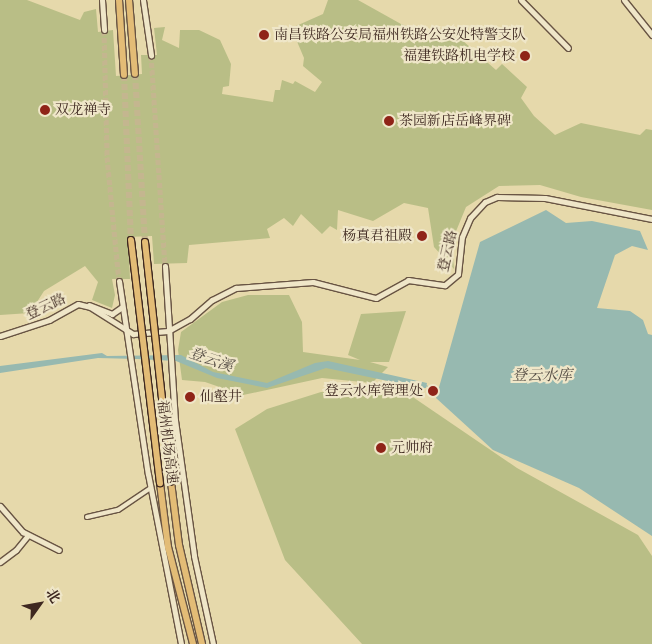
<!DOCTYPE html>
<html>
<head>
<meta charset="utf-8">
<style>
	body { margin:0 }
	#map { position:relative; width:652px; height:644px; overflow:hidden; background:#e6d9ab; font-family:"IM FELL Great Primer","Noto Serif SC",serif }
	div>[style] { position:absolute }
	.green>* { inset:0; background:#b9be86 }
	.water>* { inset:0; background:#97b9b0 }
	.stream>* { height:1px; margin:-0.5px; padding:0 0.5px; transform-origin:0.5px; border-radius:0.5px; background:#97b9b0 }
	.secondary-tunnel>* { height:5px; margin-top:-2.5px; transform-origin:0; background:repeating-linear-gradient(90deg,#c4b68f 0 5px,transparent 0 7.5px) }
	.highway-tunnel>* { height:6px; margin-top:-3px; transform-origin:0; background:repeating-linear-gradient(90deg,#c4b68f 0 6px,transparent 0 9px) }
	.roads { filter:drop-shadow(1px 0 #685443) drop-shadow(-1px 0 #685443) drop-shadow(0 1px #685443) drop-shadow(0 -1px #685443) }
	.street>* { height:4px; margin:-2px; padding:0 2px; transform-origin:2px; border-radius:2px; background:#efe6c8 }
	.secondary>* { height:5px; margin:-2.5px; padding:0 2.5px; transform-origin:2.5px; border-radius:2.5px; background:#efe6c8 }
	.highway>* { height:6px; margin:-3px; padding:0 3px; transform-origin:3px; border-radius:3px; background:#e3bc76 }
	.bridges { filter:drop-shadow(1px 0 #3e2820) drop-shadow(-1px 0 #3e2820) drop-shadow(0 1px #3e2820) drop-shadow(0 -1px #3e2820) }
	.highway-bridge>* { height:6px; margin:-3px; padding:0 3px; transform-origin:3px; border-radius:3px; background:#e3bc76 }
	.dots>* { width:14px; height:14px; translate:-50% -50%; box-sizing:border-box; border:2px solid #efe6c8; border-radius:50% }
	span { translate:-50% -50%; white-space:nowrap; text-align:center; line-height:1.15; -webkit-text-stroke:4.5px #efe6c8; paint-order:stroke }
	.poi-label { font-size:14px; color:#3e2820 }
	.left { translate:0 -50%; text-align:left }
	.right { translate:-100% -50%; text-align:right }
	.street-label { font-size:14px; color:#3e2820 }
	.water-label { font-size:15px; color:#544c44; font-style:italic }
	.north { position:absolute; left:15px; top:579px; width:50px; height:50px; -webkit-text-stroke:4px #efe6c8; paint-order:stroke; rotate:58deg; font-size:14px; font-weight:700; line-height:20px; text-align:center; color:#3e2820 }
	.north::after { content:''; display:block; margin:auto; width:18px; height:22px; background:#3e2820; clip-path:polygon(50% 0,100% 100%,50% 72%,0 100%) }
</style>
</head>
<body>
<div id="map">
	<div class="green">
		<i style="clip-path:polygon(0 0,27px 0,80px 20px,84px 12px,96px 9px,98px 32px,113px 30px,116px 76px,142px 74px,141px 55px,157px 55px,154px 28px,165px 27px,162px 40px,179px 48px,180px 30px,199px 30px,220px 40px,231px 64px,229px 86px,223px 87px,222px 94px,273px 102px,275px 90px,280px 90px,282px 80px,293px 84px,295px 81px,315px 92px,322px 82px,303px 66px,304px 58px,293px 32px,296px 26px,323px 14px,328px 0,358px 0,401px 24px,436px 37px,446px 26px,496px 70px,502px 64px,527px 87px,521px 98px,534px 116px,555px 135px,581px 123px,640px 135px,646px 129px,652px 130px,652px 210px,581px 197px,540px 185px,499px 186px,466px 207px,452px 241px,454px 269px,434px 247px,428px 208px,404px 203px,373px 221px,338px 210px,337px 230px,330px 226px,322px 234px,301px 214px,293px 226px,284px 218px,267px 229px,270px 238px,189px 245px,187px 263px,154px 264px,152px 236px,128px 237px,130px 279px,112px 279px,115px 295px,112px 308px,92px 300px,98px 282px,85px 266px,44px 291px,30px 313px,0 315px)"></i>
		<i style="clip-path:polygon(248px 295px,289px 295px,302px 322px,303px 352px,360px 360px,348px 355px,361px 314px,406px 311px,389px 362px,370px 362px,388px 367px,372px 383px,322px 378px,243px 395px,205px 382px,182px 380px,178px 350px,181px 332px,222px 302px)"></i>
		<i style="clip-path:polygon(401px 389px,517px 468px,638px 535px,652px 556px,652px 644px,362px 644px,285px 560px,235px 429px,267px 409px,321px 392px)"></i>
	</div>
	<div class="water">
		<i style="clip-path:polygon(546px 210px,566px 223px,592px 221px,640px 231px,648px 250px,632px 246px,615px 255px,597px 308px,630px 311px,643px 320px,648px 334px,652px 335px,652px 536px,579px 488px,493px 450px,436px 398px,480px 242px)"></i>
		<i style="clip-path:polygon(102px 353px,107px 356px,181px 355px,213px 372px,267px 383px,315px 363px,328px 361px,427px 383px,426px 388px,421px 388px,326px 368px,267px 388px,217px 378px,176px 361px,137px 359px,98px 358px,0 373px,0 366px)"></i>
	</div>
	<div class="stream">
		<i style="left:425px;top:385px;width:15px;rotate:20deg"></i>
	</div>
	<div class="secondary-tunnel">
		<i style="left:104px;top:30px;width:127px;rotate:88.6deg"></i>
		<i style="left:107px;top:157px;width:125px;rotate:84.5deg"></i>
		<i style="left:151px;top:55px;width:211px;rotate:86.2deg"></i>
	</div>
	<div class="highway-tunnel">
		<i style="left:135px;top:74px;width:168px;rotate:86.6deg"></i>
		<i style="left:124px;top:75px;width:165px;rotate:87.6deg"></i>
	</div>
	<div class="roads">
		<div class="street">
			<i style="left:87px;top:517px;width:32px;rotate:-13deg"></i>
			<i style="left:118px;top:510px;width:40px;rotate:-34deg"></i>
		</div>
		<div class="secondary">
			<i style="left:102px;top:0;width:30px;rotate:86deg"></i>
			<i style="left:143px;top:0;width:56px;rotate:81.7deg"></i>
			<i style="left:521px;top:0;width:67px;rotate:45.6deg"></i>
			<i style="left:624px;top:0;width:45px;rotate:51.3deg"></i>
			<i style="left:165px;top:266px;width:154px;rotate:86.3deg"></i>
			<i style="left:175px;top:420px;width:137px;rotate:82deg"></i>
			<i style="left:194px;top:556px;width:90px;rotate:77.8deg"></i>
			<i style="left:119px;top:281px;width:195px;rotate:81.5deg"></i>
			<i style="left:148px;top:474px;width:173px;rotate:79deg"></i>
			<i style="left:89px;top:305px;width:25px;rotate:21deg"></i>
			<i style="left:112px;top:314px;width:12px;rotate:-35deg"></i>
			<i style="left:0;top:336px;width:52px;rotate:-18.1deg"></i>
			<i style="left:49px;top:320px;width:33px;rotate:-29deg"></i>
			<i style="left:78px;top:304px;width:12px;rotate:14deg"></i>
			<i style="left:90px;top:307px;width:51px;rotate:32.1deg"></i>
			<i style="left:133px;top:334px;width:35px;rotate:-5deg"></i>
			<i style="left:168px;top:331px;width:25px;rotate:-29deg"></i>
			<i style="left:190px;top:319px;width:29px;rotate:-41deg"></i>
			<i style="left:212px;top:300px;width:27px;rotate:-27deg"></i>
			<i style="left:236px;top:288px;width:77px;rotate:-4.5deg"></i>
			<i style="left:313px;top:282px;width:65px;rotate:14.3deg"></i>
			<i style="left:376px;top:298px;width:37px;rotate:-29deg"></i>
			<i style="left:408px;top:280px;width:37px;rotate:8deg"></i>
			<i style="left:445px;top:285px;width:17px;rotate:-40deg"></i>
			<i style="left:458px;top:274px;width:37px;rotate:-84deg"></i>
			<i style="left:462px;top:237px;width:21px;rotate:-67deg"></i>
			<i style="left:470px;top:218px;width:22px;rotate:-47deg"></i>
			<i style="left:485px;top:202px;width:13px;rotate:-23deg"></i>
			<i style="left:497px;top:197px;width:48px;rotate:1.2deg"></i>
			<i style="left:545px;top:198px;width:109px;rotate:11.1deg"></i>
			<i style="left:0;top:506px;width:35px;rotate:49deg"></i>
			<i style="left:23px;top:532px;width:40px;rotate:26.6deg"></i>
			<i style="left:0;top:562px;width:20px;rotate:-37deg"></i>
			<i style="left:16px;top:550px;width:19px;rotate:-51deg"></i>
		</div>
		<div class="highway">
			<i style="left:119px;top:0;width:75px;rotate:86.2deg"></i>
			<i style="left:129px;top:0;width:74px;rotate:85.4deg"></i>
			<i style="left:171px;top:482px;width:64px;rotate:82.8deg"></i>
			<i style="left:179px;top:545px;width:102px;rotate:76.9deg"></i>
			<i style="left:160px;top:483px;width:64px;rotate:82.9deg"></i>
			<i style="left:168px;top:547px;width:100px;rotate:75.5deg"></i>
		</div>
	</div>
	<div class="bridges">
		<div class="highway-bridge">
			<i style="left:131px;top:240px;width:245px;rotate:83.2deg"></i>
			<i style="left:145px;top:242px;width:241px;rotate:83.8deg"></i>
		</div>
	</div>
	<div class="dots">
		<i style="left:264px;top:35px;background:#8f2418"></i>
		<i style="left:525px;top:56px;background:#8f2418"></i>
		<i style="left:45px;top:110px;background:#8f2418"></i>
		<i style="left:389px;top:121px;background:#8f2418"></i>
		<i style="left:422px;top:236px;background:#8f2418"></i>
		<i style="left:433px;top:391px;background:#8f2418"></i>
		<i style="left:190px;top:397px;background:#8f2418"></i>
		<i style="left:381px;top:448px;background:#8f2418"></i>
	</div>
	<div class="poi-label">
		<span class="left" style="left:274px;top:35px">南昌铁路公安局福州铁路公安处特警支队</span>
		<span class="right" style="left:515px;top:56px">福建铁路机电学校</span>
		<span class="left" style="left:55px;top:110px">双龙禅寺</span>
		<span class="left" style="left:399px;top:121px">茶园新店岳峰界碑</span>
		<span class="right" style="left:412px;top:236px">杨真君祖殿</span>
		<span class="right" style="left:423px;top:391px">登云水库管理处</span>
		<span class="left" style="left:200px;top:397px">仙壑井</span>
		<span class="left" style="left:391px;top:448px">元帅府</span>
	</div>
	<div class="street-label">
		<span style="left:448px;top:251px;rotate:-77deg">登云路</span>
		<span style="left:46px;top:307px;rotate:-25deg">登云路</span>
		<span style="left:167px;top:442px;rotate:83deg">福州机场高速</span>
	</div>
	<div class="water-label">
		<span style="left:211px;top:360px;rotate:19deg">登云溪</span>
		<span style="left:542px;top:376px">登云水库</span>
	</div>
	<div class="north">北</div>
</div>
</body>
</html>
